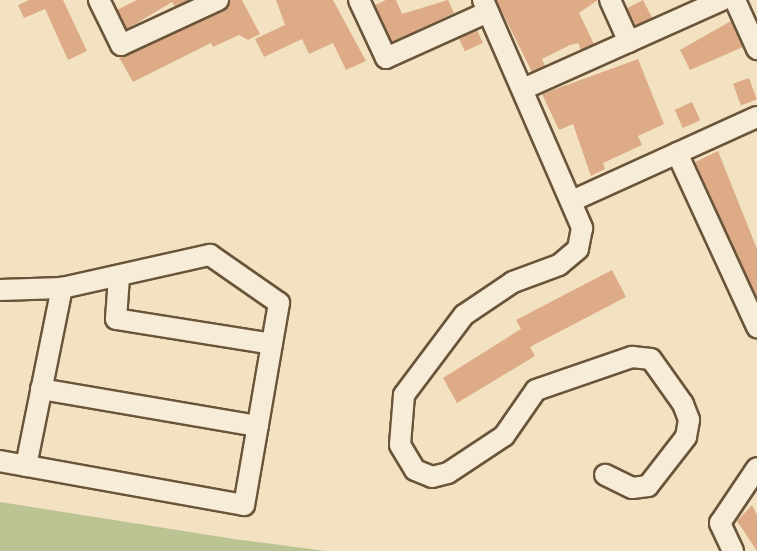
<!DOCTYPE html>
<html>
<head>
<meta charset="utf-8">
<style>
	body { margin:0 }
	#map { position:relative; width:757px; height:551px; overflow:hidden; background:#f2e2c2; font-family:Cardo,serif }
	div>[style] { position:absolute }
	.green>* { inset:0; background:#bcc392 }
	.building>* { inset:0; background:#ddab86; transform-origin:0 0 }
	.roads { filter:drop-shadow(2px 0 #6a543a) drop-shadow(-2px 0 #6a543a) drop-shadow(0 2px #6a543a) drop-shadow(0 -2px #6a543a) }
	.minor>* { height:20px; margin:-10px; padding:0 10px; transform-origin:10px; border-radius:10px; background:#f7ecd7 }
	span { translate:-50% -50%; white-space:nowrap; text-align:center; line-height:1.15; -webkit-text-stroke:4.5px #f7ecd7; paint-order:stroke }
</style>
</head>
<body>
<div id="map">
	<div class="green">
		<i style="clip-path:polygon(0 502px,234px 539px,326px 551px,0 551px)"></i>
	</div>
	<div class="building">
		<i style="clip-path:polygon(29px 0,63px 0,87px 51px,68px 60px,45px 9px,24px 18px,18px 5px)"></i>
		<i style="clip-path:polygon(137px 0,189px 0,175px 7px,172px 2px,127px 29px,117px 10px)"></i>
		<i style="clip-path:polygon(230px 0,242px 0,260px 34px,248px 40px,239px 35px,213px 47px,211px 43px,133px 82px,119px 57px,223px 11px)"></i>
		<i style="clip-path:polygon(276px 0,333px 0,366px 61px,346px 70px,333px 43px,309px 54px,302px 39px,264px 57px,255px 39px,285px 25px)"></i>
		<i style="clip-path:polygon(386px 0,396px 0,402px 14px,448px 0,454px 13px,392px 42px,375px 5px)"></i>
		<i style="clip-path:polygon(496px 0,598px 0,579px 13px,594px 44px,581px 50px,578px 43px,570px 45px,542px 59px,545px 66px,532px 72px)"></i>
		<i style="left:643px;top:0;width:20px;height:18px;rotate:63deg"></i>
		<i style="clip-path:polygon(731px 21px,743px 47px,690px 70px,680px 50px)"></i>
		<i style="left:477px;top:30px;width:14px;height:20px;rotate:65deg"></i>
		<i style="clip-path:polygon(638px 59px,664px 124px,638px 136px,642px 145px,603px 163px,605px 169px,591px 176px,573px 124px,559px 130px,542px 94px)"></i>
		<i style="left:749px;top:78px;width:23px;height:17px;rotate:70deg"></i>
		<i style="left:692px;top:102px;width:20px;height:19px;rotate:66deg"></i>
		<i style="clip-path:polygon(718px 151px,757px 249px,757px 298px,695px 162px)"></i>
		<i style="clip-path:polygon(612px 270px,626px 297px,530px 347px,535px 356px,457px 403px,443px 378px,521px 329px,516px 320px)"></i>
		<i style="clip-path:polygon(752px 505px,757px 515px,757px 551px,737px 521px)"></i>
	</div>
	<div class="roads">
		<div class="minor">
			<i style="left:99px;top:0;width:50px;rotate:63.9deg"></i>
			<i style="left:121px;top:45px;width:107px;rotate:-24.9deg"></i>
			<i style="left:359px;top:0;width:64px;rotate:65deg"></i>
			<i style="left:386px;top:58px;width:112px;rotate:-24.3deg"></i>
			<i style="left:483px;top:0;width:249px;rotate:66.5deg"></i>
			<i style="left:582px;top:228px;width:21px;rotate:101deg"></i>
			<i style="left:578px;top:249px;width:25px;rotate:140deg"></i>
			<i style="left:559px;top:265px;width:49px;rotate:159.7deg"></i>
			<i style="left:513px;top:282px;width:59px;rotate:146deg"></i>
			<i style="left:464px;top:315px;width:100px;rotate:126.9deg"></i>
			<i style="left:404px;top:395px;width:50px;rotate:94.6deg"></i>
			<i style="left:400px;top:445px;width:29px;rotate:59deg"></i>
			<i style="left:415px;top:470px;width:18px;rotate:22deg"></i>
			<i style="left:432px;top:477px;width:16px;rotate:-14deg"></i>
			<i style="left:448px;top:473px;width:67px;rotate:-33.5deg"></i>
			<i style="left:504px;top:436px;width:56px;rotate:-55.2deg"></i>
			<i style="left:536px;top:390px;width:102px;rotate:-19deg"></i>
			<i style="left:632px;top:357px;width:19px;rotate:6deg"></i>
			<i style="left:651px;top:359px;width:55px;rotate:54.6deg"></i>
			<i style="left:683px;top:404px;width:17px;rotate:69deg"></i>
			<i style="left:689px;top:420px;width:17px;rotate:100deg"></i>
			<i style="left:686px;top:437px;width:62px;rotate:127.8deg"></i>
			<i style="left:648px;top:486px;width:16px;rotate:173deg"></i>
			<i style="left:632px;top:488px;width:30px;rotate:-154deg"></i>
			<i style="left:610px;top:0;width:46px;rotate:65.7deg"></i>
			<i style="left:735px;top:0;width:54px;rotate:65.8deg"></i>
			<i style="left:523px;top:89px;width:218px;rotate:-24.1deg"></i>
			<i style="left:677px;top:153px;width:192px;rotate:65.3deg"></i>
			<i style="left:574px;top:200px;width:201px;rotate:-24.4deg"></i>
			<i style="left:119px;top:277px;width:42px;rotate:94.1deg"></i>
			<i style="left:116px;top:319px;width:158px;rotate:9.1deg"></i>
			<i style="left:0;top:290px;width:62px;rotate:-1.8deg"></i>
			<i style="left:62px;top:288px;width:152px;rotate:-12.6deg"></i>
			<i style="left:210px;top:255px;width:84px;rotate:34.8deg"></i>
			<i style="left:279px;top:303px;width:205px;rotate:99.8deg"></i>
			<i style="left:244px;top:505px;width:248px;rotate:-169.8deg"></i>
			<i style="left:41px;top:389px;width:220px;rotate:9.7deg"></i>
			<i style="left:26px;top:466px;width:182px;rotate:-78.6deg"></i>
			<i style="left:733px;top:551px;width:31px;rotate:-115deg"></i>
			<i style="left:720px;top:523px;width:66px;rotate:-56.1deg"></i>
		</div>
	</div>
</div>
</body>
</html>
